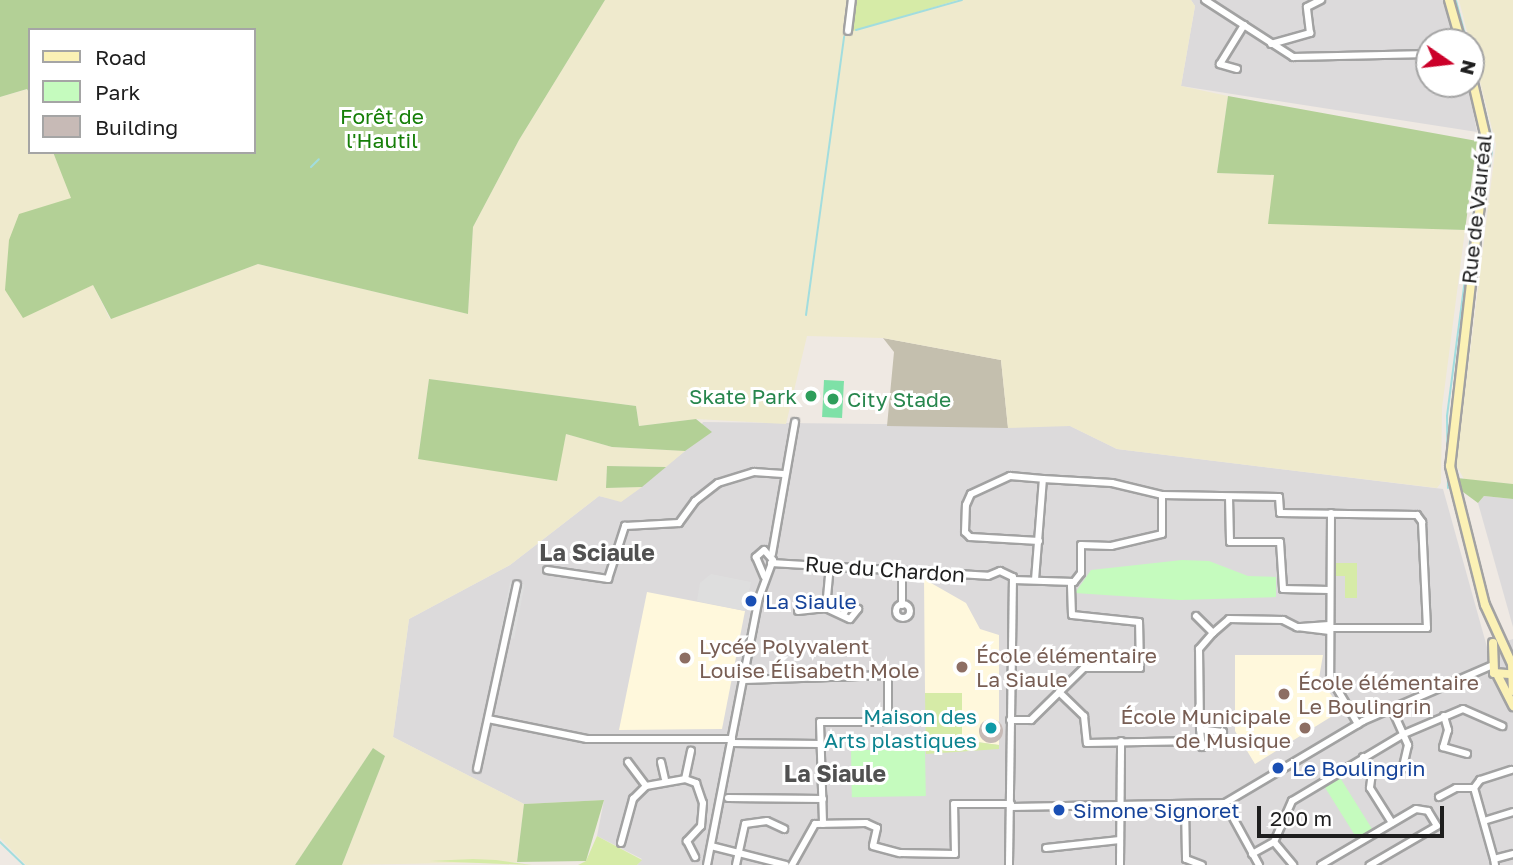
<!DOCTYPE html>
<html>
<head>
<meta charset="utf-8">
<style>
	body { margin:0 }
	#map { position:relative; width:1513px; height:865px; overflow:hidden; background:#efe9e3; font-family:"Golos Text",sans-serif }
	div>[style] { position:absolute }
	.residential>* { inset:0; background:#dcdadb }
	.education>* { inset:0; background:#fff8dc }
	.construction>* { inset:0; background:#c4bfae }
	.farmland>* { inset:0; background:#efeacd }
	.grass>* { inset:0; background:#d6eba7 }
	.forest>* { inset:0; background:#b3d096 }
	.park>* { inset:0; background:#c5fbbe; transform-origin:0 0 }
	.pitch>* { inset:0; background:#7ee1a7; transform-origin:0 0 }
	.parking>* { inset:0; background:#dedede; transform-origin:0 0 }
	.stream>* { height:2px; margin:-1px; padding:0 1px; transform-origin:1px; border-radius:1px; background:#a2ddde }
	.building>* { inset:0; background:#c7bab6 }
	.round { border-radius:50% }
	.roads { filter:drop-shadow(2px 0 #a2a2a2) drop-shadow(-2px 0 #a2a2a2) drop-shadow(0 2px #a2a2a2) drop-shadow(0 -2px #a2a2a2) }
	.street>* { height:6px; margin:-3px; padding:0 3px; transform-origin:3px; border-radius:3px; background:#fff }
	.street>.ring { margin:-3px; padding:0; box-sizing:content-box; background:none; border:6px solid #fff; border-radius:50% }
	.secondary>* { height:8px; margin:-4px; padding:0 4px; transform-origin:4px; border-radius:4px; background:#fbf1b5 }
	.dots>* { width:19px; height:19px; translate:-50% -50%; box-sizing:border-box; border:4px solid #fff; border-radius:50% }
	span { translate:-50% -50%; white-space:nowrap; text-align:center; line-height:1.15; -webkit-text-stroke:6px #fff; paint-order:stroke }
	.park-label { font-size:21px; color:#167f08 }
	.street-label { font-size:21px; color:#1e1e1e }
	.leisure-label { font-size:21px; color:#27864d }
	.right { translate:-100% -50%; text-align:right }
	.left { translate:0 -50%; text-align:left }
	.transit-label { font-size:21px; color:#164399 }
	.education-label { font-size:21px; color:#785e54 }
	.culture-label { font-size:21px; color:#0d838f }
	.neighbourhood-label { font-size:23px; color:#515151; font-weight:700 }
	.legend { position:absolute; left:28px; top:28px; width:228px; height:126px; box-sizing:border-box; background:#fff; border:2px solid #a5a5a5; margin:0; padding:9px 12px; list-style:none; font-size:21px; color:#1e1e1e }
	.legend li { display:flex; align-items:center; gap:14px; height:35px }
	.legend b { width:35px; border:2px solid #a5a5a5 }
	.north { position:absolute; left:1415px; top:28px; width:70px; height:70px; box-sizing:border-box; background:#fff; border:2px solid #a5a5a5; border-radius:50%; rotate:104deg; font-size:19px; font-weight:700; line-height:28px; text-align:center; color:#1e1e1e }
	.north::after { content:''; display:block; margin:auto; width:24px; height:32px; background:#cb0029; clip-path:polygon(50% 0,100% 100%,50% 72%,0 100%) }
	.scale { position:absolute; left:1257px; top:806px; width:187px; height:32px; box-sizing:border-box; border:4px solid #1e1e1e; border-top:0; padding-left:9px; font-size:21px; line-height:24px; white-space:nowrap; color:#1e1e1e; -webkit-text-stroke:5px #fff; paint-order:stroke }
</style>
</head>
<body>
<div id="map">
	<div class="residential">
		<i style="clip-path:polygon(1191px 0,1451px 0,1459px 42px,1429px 42px,1429px 84px,1468px 84px,1477px 132px,1181px 86px,1195px 6px)"></i>
		<i style="clip-path:polygon(703px 422px,1070px 426px,1117px 449px,1443px 489px,1487px 647px,1513px 639px,1513px 865px,637px 865px,642px 859px,597px 836px,604px 800px,524px 804px,393px 737px,409px 619px,510px 565px,599px 496px,622px 501px,685px 451px)"></i>
		<i style="clip-path:polygon(1484px 496px,1513px 499px,1513px 627px,1478px 503px)"></i>
	</div>
	<div class="education">
		<i style="clip-path:polygon(924px 579px,966px 603px,980px 629px,999px 635px,999px 745px,962px 740px,961px 693px,925px 693px)"></i>
		<i style="clip-path:polygon(647px 592px,745px 611px,722px 729px,619px 730px)"></i>
		<i style="clip-path:polygon(1235px 655px,1323px 655px,1319px 678px,1342px 710px,1255px 764px,1235px 731px)"></i>
	</div>
	<div class="construction">
		<i style="clip-path:polygon(883px 338px,1001px 360px,1008px 428px,887px 426px,894px 352px)"></i>
	</div>
	<div class="farmland">
		<i style="clip-path:polygon(605px 0,849px 0,843px 33px,958px 0,1191px 0,1195px 6px,1181px 86px,1228px 96px,1217px 173px,1275px 175px,1269px 223px,1465px 230px,1442px 408px,1441px 483px,1437px 488px,1117px 449px,1070px 426px,1008px 428px,1001px 360px,883px 338px,807px 336px,786px 424px,696px 419px,639px 426px,636px 406px,429px 379px,418px 458px,556px 481px,566px 434px,612px 447px,685px 451px,666px 467px,607px 466px,606px 488px,642px 487px,621px 502px,599px 496px,510px 565px,409px 619px,393px 737px,524px 804px,517px 862px,342px 865px,385px 756px,373px 748px,295px 865px,26px 865px,0 838px,0 97px,28px 89px,30px 152px,53px 152px,72px 199px,93px 285px,110px 319px,258px 264px,468px 314px,473px 227px,519px 140px)"></i>
		<i style="clip-path:polygon(1459px 0,1513px 0,1513px 484px,1464px 479px,1456px 465px,1496px 144px)"></i>
	</div>
	<div class="grass">
		<i style="clip-path:polygon(849px 0,958px 0,843px 34px)"></i>
		<i style="clip-path:polygon(1333px 563px,1357px 563px,1357px 598px,1345px 598px,1345px 576px,1333px 576px)"></i>
		<i style="clip-path:polygon(925px 693px,962px 693px,962px 740px,999px 745px,999px 749px,926px 754px)"></i>
		<i style="clip-path:polygon(597px 836px,642px 860px,637px 865px,578px 865px,586px 861px)"></i>
		<i style="clip-path:polygon(496px 860px,532px 865px,429px 861px,473px 859px)"></i>
	</div>
	<div class="forest">
		<i style="clip-path:polygon(0 0,605px 0,519px 140px,473px 227px,468px 314px,258px 264px,111px 319px,93px 285px,23px 318px,5px 290px,9px 240px,19px 214px,71px 198px,53px 152px,254px 152px,254px 30px,30px 30px,30px 94px,27px 89px,0 97px)"></i>
		<i style="clip-path:polygon(1228px 96px,1477px 141px,1465px 230px,1268px 224px,1274px 175px,1217px 173px)"></i>
		<i style="clip-path:polygon(429px 379px,636px 406px,639px 426px,696px 419px,712px 432px,685px 451px,612px 447px,566px 434px,557px 481px,418px 459px)"></i>
		<i style="clip-path:polygon(607px 466px,666px 467px,642px 487px,606px 488px)"></i>
		<i style="clip-path:polygon(1457px 478px,1513px 484px,1513px 499px,1484px 496px,1478px 503px,1459px 489px)"></i>
		<i style="clip-path:polygon(373px 748px,385px 756px,342px 865px,295px 865px)"></i>
		<i style="clip-path:polygon(604px 800px,586px 861px,517px 862px,524px 804px)"></i>
	</div>
	<div class="park">
		<i style="clip-path:polygon(1182px 560px,1209px 561px,1248px 576px,1276px 577px,1276px 597px,1180px 600px,1075px 593px,1091px 570px)"></i>
		<i style="left:925px;top:749px;width:47px;height:74px;rotate:89deg"></i>
		<i style="left:1339px;top:776px;width:64px;height:18px;rotate:58deg"></i>
	</div>
	<div class="pitch">
		<i style="left:824px;top:380px;width:20px;height:37px;rotate:3deg"></i>
	</div>
	<div class="parking">
		<i style="clip-path:polygon(711px 574px,751px 582px,745px 611px,697px 601px,700px 583px)"></i>
		<i style="left:510px;top:582px;width:15px;height:55px;rotate:11deg"></i>
	</div>
	<div class="stream">
		<i style="left:1456px;top:1px;width:42px;rotate:75deg"></i>
		<i style="left:856px;top:30px;width:110px;rotate:-15.8deg"></i>
		<i style="left:1471px;top:55px;width:91px;rotate:76deg"></i>
		<i style="left:1493px;top:143px;width:108px;rotate:97.5deg"></i>
		<i style="left:311px;top:167px;width:11px;rotate:-45deg"></i>
		<i style="left:806px;top:315px;width:281px;rotate:-82.2deg"></i>
		<i style="left:1454px;top:460px;width:11px;rotate:85deg"></i>
		<i style="left:1448px;top:488px;width:72px;rotate:-90.8deg"></i>
		<i style="left:1447px;top:416px;width:276px;rotate:-82.5deg"></i>
		<i style="left:0;top:842px;width:33px;rotate:44deg"></i>
	</div>
	<div class="building">
		<i class="round" style="left:979px;top:719px;width:24px;height:24px"></i>
	</div>
	<div class="roads">
		<div class="street">
			<i style="left:1205px;top:0;width:105px;rotate:32.9deg"></i>
			<i style="left:1293px;top:57px;width:136px;rotate:-1.3deg"></i>
			<i style="left:848px;top:31px;width:31px;rotate:-83deg"></i>
			<i style="left:1271px;top:44px;width:41px;rotate:-15.8deg"></i>
			<i style="left:1310px;top:33px;width:26px;rotate:-97deg"></i>
			<i style="left:1307px;top:7px;width:16px;rotate:-27deg"></i>
			<i style="left:1237px;top:69px;width:18px;rotate:-164deg"></i>
			<i style="left:1220px;top:64px;width:46px;rotate:-58.4deg"></i>
			<i style="left:1229px;top:497px;width:45px;rotate:88.7deg"></i>
			<i style="left:1230px;top:542px;width:50px"></i>
			<i style="left:1280px;top:542px;width:47px;rotate:86.3deg"></i>
			<i style="left:1283px;top:589px;width:46px;rotate:1.2deg"></i>
			<i style="left:1331px;top:513px;width:164px;rotate:90.3deg"></i>
			<i style="left:1330px;top:677px;width:55px;rotate:59.2deg"></i>
			<i style="left:1039px;top:541px;width:69px;rotate:-176.7deg"></i>
			<i style="left:970px;top:537px;width:7px;rotate:-135deg"></i>
			<i style="left:965px;top:532px;width:27px;rotate:-88deg"></i>
			<i style="left:966px;top:505px;width:12px;rotate:-66deg"></i>
			<i style="left:971px;top:494px;width:43px;rotate:-24.8deg"></i>
			<i style="left:1010px;top:476px;width:33px;rotate:5deg"></i>
			<i style="left:772px;top:554px;width:134px;rotate:-80.1deg"></i>
			<i style="left:771px;top:563px;width:217px;rotate:3.4deg"></i>
			<i style="left:988px;top:576px;width:13px;rotate:-23deg"></i>
			<i style="left:1000px;top:571px;width:14px;rotate:25deg"></i>
			<i style="left:1013px;top:577px;width:288px;rotate:90.8deg"></i>
			<i style="left:547px;top:570px;width:62px;rotate:8.4deg"></i>
			<i style="left:608px;top:579px;width:56px;rotate:-72.2deg"></i>
			<i style="left:625px;top:526px;width:54px;rotate:-3.2deg"></i>
			<i style="left:679px;top:523px;width:27px;rotate:-54deg"></i>
			<i style="left:695px;top:501px;width:29px;rotate:-38deg"></i>
			<i style="left:718px;top:483px;width:38px;rotate:-17deg"></i>
			<i style="left:754px;top:472px;width:29px;rotate:4deg"></i>
			<i style="left:902px;top:570px;width:35px;rotate:90deg"></i>
			<i style="left:1014px;top:580px;width:60px;rotate:1.9deg"></i>
			<i style="left:1074px;top:582px;width:11px;rotate:-52deg"></i>
			<i style="left:1081px;top:573px;width:28px;rotate:-90deg"></i>
			<i style="left:1081px;top:545px;width:30px;rotate:2deg"></i>
			<i style="left:1111px;top:546px;width:52px;rotate:-13.2deg"></i>
			<i style="left:1162px;top:534px;width:39px;rotate:-90deg"></i>
			<i style="left:1035px;top:580px;width:101px;rotate:-85.5deg"></i>
			<i style="left:1043px;top:479px;width:69px;rotate:3.3deg"></i>
			<i style="left:1112px;top:483px;width:51px;rotate:13.5deg"></i>
			<i style="left:1162px;top:495px;width:117px;rotate:1deg"></i>
			<i style="left:1279px;top:497px;width:16px;rotate:86deg"></i>
			<i style="left:1280px;top:513px;width:137px;rotate:0.8deg"></i>
			<i style="left:1417px;top:515px;width:9px;rotate:54deg"></i>
			<i style="left:1422px;top:522px;width:106px;rotate:87.3deg"></i>
			<i style="left:1427px;top:628px;width:98px;rotate:180deg"></i>
			<i class="ring" style="left:896px;top:604px;width:8px;height:8px"></i>
			<i style="left:826px;top:608px;width:26px;rotate:25deg"></i>
			<i style="left:850px;top:619px;width:13px;rotate:-51deg"></i>
			<i style="left:858px;top:609px;width:10px;rotate:-151deg"></i>
			<i style="left:849px;top:604px;width:10px;rotate:119deg"></i>
			<i style="left:798px;top:611px;width:28px;rotate:-6deg"></i>
			<i style="left:826px;top:608px;width:43px;rotate:-84.7deg"></i>
			<i style="left:1196px;top:616px;width:24px;rotate:45deg"></i>
			<i style="left:1329px;top:625px;width:32px;rotate:176deg"></i>
			<i style="left:1297px;top:627px;width:33px;rotate:7deg"></i>
			<i style="left:744px;top:680px;width:144px;rotate:-2deg"></i>
			<i style="left:888px;top:675px;width:47px;rotate:90deg"></i>
			<i style="left:888px;top:722px;width:68px;rotate:180deg"></i>
			<i style="left:820px;top:722px;width:102px;rotate:88.3deg"></i>
			<i style="left:1059px;top:692px;width:35px;rotate:44deg"></i>
			<i style="left:1084px;top:716px;width:27px;rotate:84deg"></i>
			<i style="left:1087px;top:743px;width:113px;rotate:-1deg"></i>
			<i style="left:1391px;top:707px;width:42px;rotate:65.9deg"></i>
			<i style="left:1408px;top:745px;width:23px;rotate:103deg"></i>
			<i style="left:1403px;top:767px;width:18px;rotate:16deg"></i>
			<i style="left:1444px;top:716px;width:15px;rotate:74deg"></i>
			<i style="left:1448px;top:730px;width:18px;rotate:106deg"></i>
			<i style="left:1443px;top:747px;width:25px;rotate:16deg"></i>
			<i style="left:488px;top:719px;width:101px;rotate:11.4deg"></i>
			<i style="left:587px;top:739px;width:145px"></i>
			<i style="left:1010px;top:720px;width:21px"></i>
			<i style="left:1031px;top:720px;width:74px;rotate:-44.5deg"></i>
			<i style="left:1084px;top:668px;width:56px"></i>
			<i style="left:1140px;top:668px;width:46px;rotate:-91.2deg"></i>
			<i style="left:1139px;top:622px;width:67px;rotate:-174deg"></i>
			<i style="left:1072px;top:615px;width:32px;rotate:-92deg"></i>
			<i style="left:1200px;top:729px;width:18px;rotate:84deg"></i>
			<i style="left:1202px;top:747px;width:26px;rotate:-36deg"></i>
			<i style="left:1223px;top:732px;width:23px;rotate:-173deg"></i>
			<i style="left:1200px;top:729px;width:80px;rotate:-90.7deg"></i>
			<i style="left:1199px;top:649px;width:21px;rotate:-49deg"></i>
			<i style="left:1213px;top:633px;width:21px;rotate:-41deg"></i>
			<i style="left:1229px;top:619px;width:54px;rotate:1.1deg"></i>
			<i style="left:1283px;top:620px;width:16px;rotate:27deg"></i>
			<i style="left:732px;top:743px;width:88px;rotate:0.7deg"></i>
			<i style="left:1363px;top:757px;width:18px;rotate:61deg"></i>
			<i style="left:1372px;top:773px;width:15px;rotate:98deg"></i>
			<i style="left:1370px;top:788px;width:41px;rotate:57.8deg"></i>
			<i style="left:628px;top:762px;width:30px;rotate:53deg"></i>
			<i style="left:661px;top:762px;width:17px;rotate:77deg"></i>
			<i style="left:477px;top:769px;width:189px;rotate:-77.8deg"></i>
			<i style="left:685px;top:779px;width:29px;rotate:-78deg"></i>
			<i style="left:1439px;top:797px;width:19px;rotate:-28deg"></i>
			<i style="left:1456px;top:788px;width:18px"></i>
			<i style="left:728px;top:798px;width:95px;rotate:0.6deg"></i>
			<i style="left:1225px;top:803px;width:71px;rotate:61.3deg"></i>
			<i style="left:1185px;top:806px;width:53px;rotate:88.9deg"></i>
			<i style="left:1186px;top:859px;width:17px;rotate:21deg"></i>
			<i style="left:1011px;top:807px;width:214px;rotate:-1.1deg"></i>
			<i style="left:1225px;top:803px;width:161px;rotate:-30.7deg"></i>
			<i style="left:1363px;top:721px;width:142px;rotate:-23.3deg"></i>
			<i style="left:1487px;top:820px;width:27px;rotate:-17deg"></i>
			<i style="left:1274px;top:842px;width:30px;rotate:50deg"></i>
			<i style="left:621px;top:843px;width:46px;rotate:-74.7deg"></i>
			<i style="left:633px;top:799px;width:18px;rotate:-45deg"></i>
			<i style="left:646px;top:786px;width:40px;rotate:-10deg"></i>
			<i style="left:685px;top:779px;width:12px;rotate:20deg"></i>
			<i style="left:696px;top:783px;width:21px;rotate:71deg"></i>
			<i style="left:703px;top:803px;width:23px;rotate:95deg"></i>
			<i style="left:701px;top:826px;width:21px;rotate:133deg"></i>
			<i style="left:687px;top:841px;width:18px;rotate:63deg"></i>
			<i style="left:711px;top:846px;width:77px;rotate:14.2deg"></i>
			<i style="left:1046px;top:848px;width:74px;rotate:-6.2deg"></i>
			<i style="left:1252px;top:854px;width:25px;rotate:-29deg"></i>
			<i style="left:1274px;top:842px;width:45px;rotate:-66.3deg"></i>
			<i style="left:1292px;top:801px;width:131px;rotate:-30.9deg"></i>
			<i style="left:1404px;top:734px;width:64px;rotate:-23deg"></i>
			<i style="left:1463px;top:709px;width:43px;rotate:23.6deg"></i>
			<i style="left:1494px;top:859px;width:74px;rotate:-105.7deg"></i>
			<i style="left:1474px;top:788px;width:10px;rotate:-53deg"></i>
			<i style="left:1480px;top:780px;width:33px;rotate:-18deg"></i>
			<i style="left:707px;top:865px;width:272px;rotate:-79deg"></i>
			<i style="left:759px;top:598px;width:40px;rotate:-69.8deg"></i>
			<i style="left:773px;top:560px;width:13px;rotate:-132deg"></i>
			<i style="left:764px;top:550px;width:11px;rotate:139deg"></i>
			<i style="left:756px;top:557px;width:21px;rotate:67deg"></i>
			<i style="left:736px;top:865px;width:42px;rotate:-77.6deg"></i>
			<i style="left:745px;top:824px;width:22px;rotate:-8deg"></i>
			<i style="left:767px;top:821px;width:19px;rotate:25deg"></i>
			<i style="left:792px;top:865px;width:47px;rotate:-60.7deg"></i>
			<i style="left:815px;top:824px;width:51px;rotate:-1.1deg"></i>
			<i style="left:866px;top:823px;width:12px;rotate:24deg"></i>
			<i style="left:877px;top:828px;width:18px;rotate:103deg"></i>
			<i style="left:873px;top:846px;width:28px;rotate:15deg"></i>
			<i style="left:900px;top:853px;width:55px;rotate:1deg"></i>
			<i style="left:955px;top:854px;width:50px;rotate:-91.1deg"></i>
			<i style="left:954px;top:804px;width:57px"></i>
			<i style="left:1120px;top:865px;width:124px;rotate:-89.5deg"></i>
			<i style="left:1321px;top:865px;width:110px;rotate:-30.5deg"></i>
			<i style="left:1416px;top:809px;width:12px;rotate:9deg"></i>
			<i style="left:1428px;top:811px;width:17px;rotate:59deg"></i>
			<i style="left:1437px;top:826px;width:78px;rotate:149.8deg"></i>
			<i style="left:1495px;top:865px;width:6px;rotate:-99deg"></i>
			<i style="left:1494px;top:859px;width:20px;rotate:-15deg"></i>
		</div>
		<div class="secondary">
			<i style="left:1449px;top:0;width:44px;rotate:74.1deg"></i>
			<i style="left:1471px;top:74px;width:71px;rotate:76.9deg"></i>
			<i style="left:1487px;top:143px;width:325px;rotate:96.5deg"></i>
			<i style="left:1450px;top:466px;width:143px;rotate:75.9deg"></i>
			<i style="left:1485px;top:605px;width:65px;rotate:65.4deg"></i>
			<i style="left:1512px;top:664px;width:27px;rotate:88deg"></i>
			<i style="left:1493px;top:643px;width:30px;rotate:88deg"></i>
			<i style="left:1494px;top:673px;width:16px;rotate:4deg"></i>
			<i style="left:1498px;top:676px;width:34px;rotate:63deg"></i>
		</div>
	</div>
	<div class="dots">
		<i style="left:811px;top:396px;background:#2e9e5b"></i>
		<i style="left:833px;top:399px;background:#2e9e5b"></i>
		<i style="left:751px;top:601px;background:#1a4fb4"></i>
		<i style="left:685px;top:658px;background:#8d6e63"></i>
		<i style="left:962px;top:667px;background:#8d6e63"></i>
		<i style="left:1284px;top:694px;background:#8d6e63"></i>
		<i style="left:991px;top:728px;background:#0f9aa8"></i>
		<i style="left:1305px;top:728px;background:#8d6e63"></i>
		<i style="left:1278px;top:768px;background:#1a4fb4"></i>
		<i style="left:1059px;top:810px;background:#1a4fb4"></i>
	</div>
	<div class="park-label">
		<span style="left:382px;top:128px">Forêt de<br>l'Hautil</span>
	</div>
	<div class="street-label">
		<span style="left:1476px;top:209px;rotate:-84deg">Rue de Vauréal</span>
		<span style="left:885px;top:569px;rotate:4deg">Rue du Chardon</span>
	</div>
	<div class="leisure-label">
		<span class="right" style="left:797px;top:396px">Skate Park</span>
		<span class="left" style="left:847px;top:399px">City Stade</span>
	</div>
	<div class="transit-label">
		<span class="left" style="left:765px;top:601px">La Siaule</span>
		<span class="left" style="left:1292px;top:768px">Le Boulingrin</span>
		<span class="left" style="left:1073px;top:810px">Simone Signoret</span>
	</div>
	<div class="education-label">
		<span class="left" style="left:699px;top:658px">Lycée Polyvalent<br>Louise Élisabeth Mole</span>
		<span class="left" style="left:976px;top:667px">École élémentaire<br>La Siaule</span>
		<span class="left" style="left:1298px;top:694px">École élémentaire<br>Le Boulingrin</span>
		<span class="right" style="left:1291px;top:728px">École Municipale<br>de Musique</span>
	</div>
	<div class="culture-label">
		<span class="right" style="left:977px;top:728px">Maison des<br>Arts plastiques</span>
	</div>
	<div class="neighbourhood-label">
		<span style="left:597px;top:552px">La Sciaule</span>
		<span style="left:835px;top:773px">La Siaule</span>
	</div>
	<ul class="legend">
	<li><b style="height:9px;background:#fbf1b5"></b>Road</li>
	<li><b style="height:19px;background:#c5fbbe"></b>Park</li>
	<li><b style="height:19px;background:#c7bab6"></b>Building</li>
	</ul>
	<div class="north">N</div>
	<div class="scale">200 m</div>
</div>
</body>
</html>
